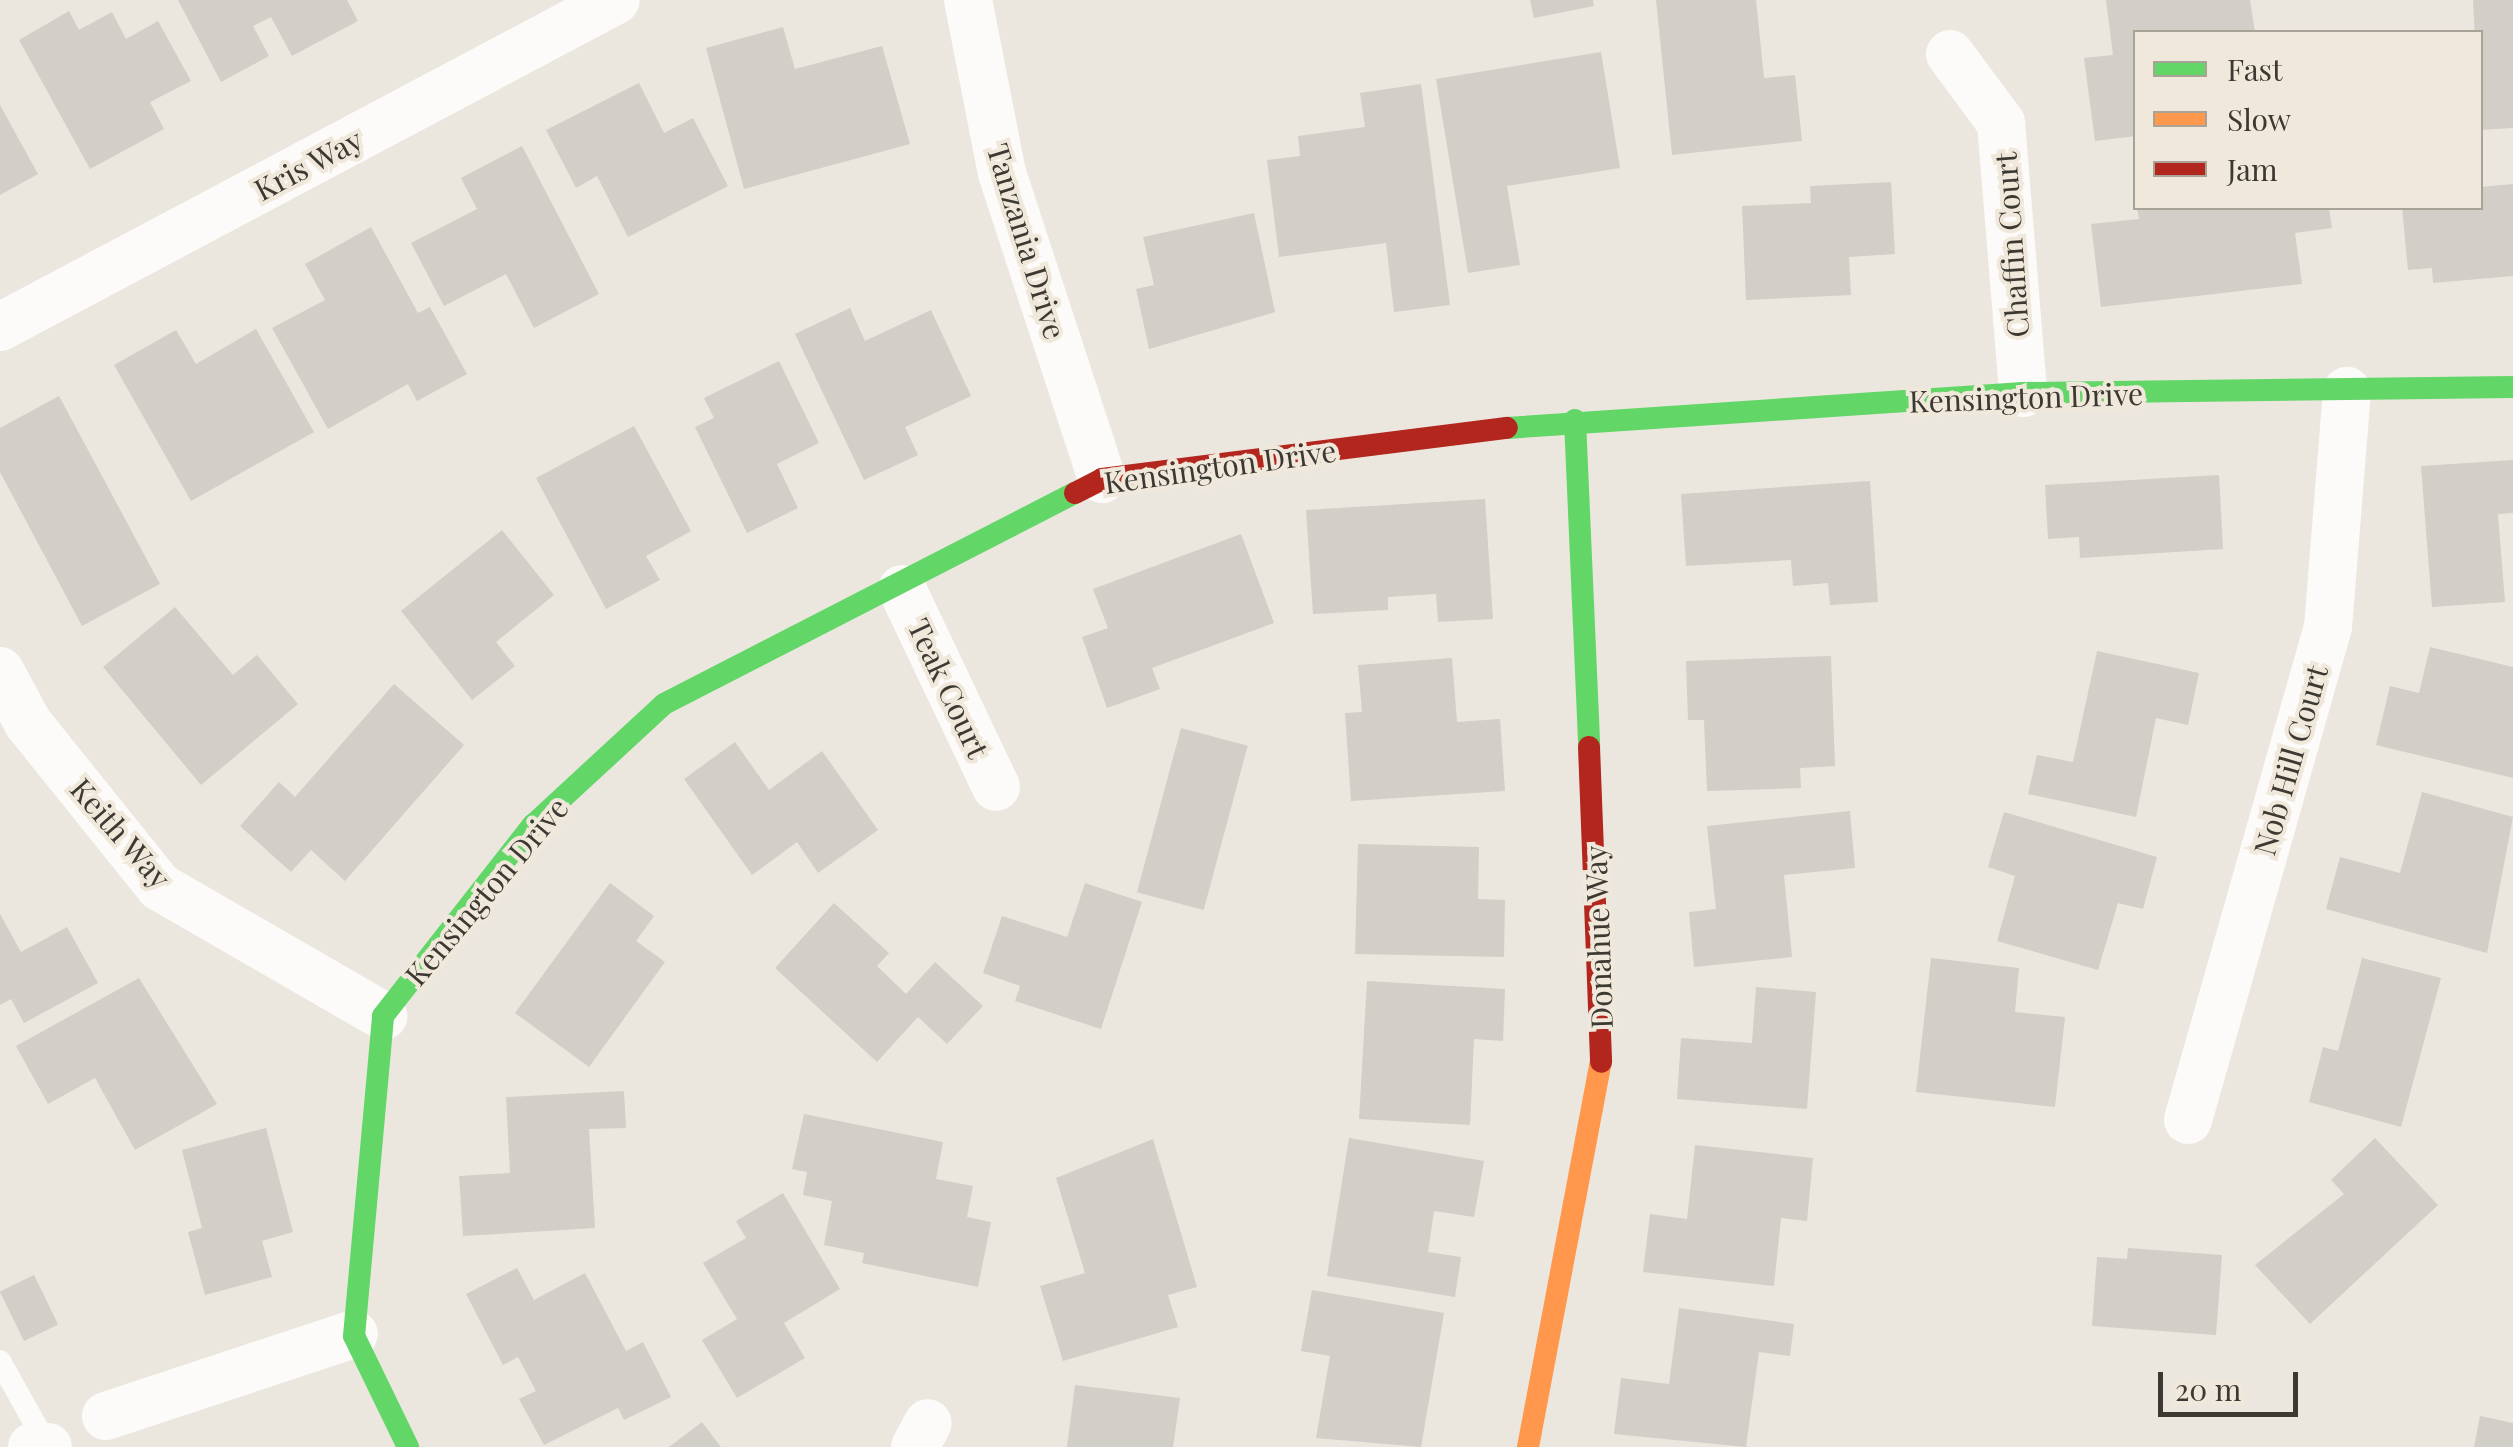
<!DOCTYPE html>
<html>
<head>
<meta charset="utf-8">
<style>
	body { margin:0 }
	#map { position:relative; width:2513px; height:1447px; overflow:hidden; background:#ebe7df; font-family:"Playfair Display",serif }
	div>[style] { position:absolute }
	.building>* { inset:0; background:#d2cec8; transform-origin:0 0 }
	.lane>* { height:22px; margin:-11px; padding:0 11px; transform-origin:11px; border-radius:11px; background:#fcfbfa }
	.street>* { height:48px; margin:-24px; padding:0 24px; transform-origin:24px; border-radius:24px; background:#fcfbfa }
	.fast>* { height:22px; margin:-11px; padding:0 11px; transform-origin:11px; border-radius:11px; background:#63d668 }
	.slow>* { height:22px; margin:-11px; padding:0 11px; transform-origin:11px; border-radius:11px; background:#ff974d }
	.jam>* { height:22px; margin:-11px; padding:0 11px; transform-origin:11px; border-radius:11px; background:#b3261e }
	span { translate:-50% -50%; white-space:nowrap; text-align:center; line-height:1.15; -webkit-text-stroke:8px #f0e8da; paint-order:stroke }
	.street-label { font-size:30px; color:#3c3933 }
	.legend { position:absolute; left:2133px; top:30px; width:350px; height:180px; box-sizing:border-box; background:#f0e8da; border:2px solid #a8a297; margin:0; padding:12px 18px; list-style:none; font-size:30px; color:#3c3933 }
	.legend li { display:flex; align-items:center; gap:20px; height:50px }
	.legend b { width:50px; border:2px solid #a8a297 }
	.scale { position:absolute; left:2158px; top:1372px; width:140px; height:45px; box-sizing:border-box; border:5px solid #3c3933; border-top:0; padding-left:12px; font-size:30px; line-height:35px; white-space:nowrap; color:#3c3933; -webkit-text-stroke:8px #f0e8da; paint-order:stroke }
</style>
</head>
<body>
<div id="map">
	<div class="building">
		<i style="clip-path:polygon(178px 0,347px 0,358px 21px,292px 56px,271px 17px,253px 26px,269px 56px,221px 82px)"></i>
		<i style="clip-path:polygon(1530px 0,1593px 0,1594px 6px,1534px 18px)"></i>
		<i style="clip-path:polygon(1656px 0,1756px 0,1764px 78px,1795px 75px,1802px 141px,1672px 155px)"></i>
		<i style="clip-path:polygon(2106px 0,2250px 0,2255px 32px,2136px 32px,2136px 136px,2095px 141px,2084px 58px,2113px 55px)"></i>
		<i style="clip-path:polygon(2473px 0,2513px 0,2513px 128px,2480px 130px)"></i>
		<i style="clip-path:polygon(69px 11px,79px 30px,112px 12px,126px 39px,158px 21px,191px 81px,150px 102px,164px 129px,90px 169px,19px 40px)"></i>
		<i style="clip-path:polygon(783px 27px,795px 69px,882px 46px,910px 144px,744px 189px,706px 48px)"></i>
		<i style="clip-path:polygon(1601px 52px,1620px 168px,1507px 186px,1520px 265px,1468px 273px,1436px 79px)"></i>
		<i style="clip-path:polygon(639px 83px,664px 133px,693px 118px,728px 186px,628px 237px,597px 176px,576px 188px,546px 130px)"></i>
		<i style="clip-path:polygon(1421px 84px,1450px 305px,1394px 312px,1386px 243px,1279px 257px,1267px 160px,1300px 156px,1298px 136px,1365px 127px,1360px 93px)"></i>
		<i style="clip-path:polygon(0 105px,38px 174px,0 195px)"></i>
		<i style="clip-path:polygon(522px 146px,599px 294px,534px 328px,506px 274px,444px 306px,411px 243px,477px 209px,461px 178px)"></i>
		<i style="clip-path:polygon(1891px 182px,1895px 254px,1849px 257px,1851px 295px,1746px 300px,1742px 206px,1811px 203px,1810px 186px)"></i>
		<i style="clip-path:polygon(2513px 184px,2513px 276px,2433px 283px,2432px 268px,2408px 270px,2402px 208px,2480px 208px,2480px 187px)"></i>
		<i style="clip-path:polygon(2137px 208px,2329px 208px,2332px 228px,2295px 233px,2302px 284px,2101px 307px,2091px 224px,2139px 219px)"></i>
		<i style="clip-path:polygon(1254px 213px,1275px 312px,1149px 349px,1136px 289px,1154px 285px,1143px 237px)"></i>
		<i style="clip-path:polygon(371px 227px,418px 313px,430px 307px,467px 374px,417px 401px,408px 384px,328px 429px,272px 328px,325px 300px,305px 264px)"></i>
		<i style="clip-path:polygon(850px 308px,865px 341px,931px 310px,971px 396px,905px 427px,918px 455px,864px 480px,795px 334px)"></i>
		<i style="clip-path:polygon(256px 329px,314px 432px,191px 501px,114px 365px,176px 330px,196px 364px)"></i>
		<i style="clip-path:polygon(779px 361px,819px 443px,777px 464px,798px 508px,747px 533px,695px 427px,714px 418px,704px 398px)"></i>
		<i style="clip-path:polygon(59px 396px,160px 584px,82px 626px,0 472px,0 428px)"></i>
		<i style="clip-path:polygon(634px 426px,691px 531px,646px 556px,660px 580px,606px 609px,536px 478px)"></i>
		<i style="clip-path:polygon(2513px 460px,2513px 513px,2498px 514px,2505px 602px,2432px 607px,2421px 466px)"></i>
		<i style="clip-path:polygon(2219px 475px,2223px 549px,2080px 558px,2079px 537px,2048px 539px,2045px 485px)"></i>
		<i style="clip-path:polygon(1870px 481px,1878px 602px,1830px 605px,1828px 583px,1793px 586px,1791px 560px,1686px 566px,1681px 494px)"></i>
		<i style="clip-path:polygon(1485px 499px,1493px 619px,1438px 622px,1436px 594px,1388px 597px,1388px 610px,1313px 614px,1306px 510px)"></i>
		<i style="clip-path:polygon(502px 530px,554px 595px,496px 642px,515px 666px,472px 700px,401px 611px)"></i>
		<i style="clip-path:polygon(1241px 534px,1274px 623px,1152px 668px,1160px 689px,1107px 708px,1082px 637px,1108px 628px,1093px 589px)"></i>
		<i style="clip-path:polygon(175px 607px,233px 675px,257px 655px,298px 704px,201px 785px,103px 667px)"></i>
		<i style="clip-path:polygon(2430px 647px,2513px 667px,2513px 778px,2376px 745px,2390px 686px,2419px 693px)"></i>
		<i style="clip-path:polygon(2097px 651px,2199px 673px,2188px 725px,2156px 718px,2136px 817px,2028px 794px,2037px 755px,2073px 762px)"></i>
		<i style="clip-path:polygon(1831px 656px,1835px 766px,1800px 768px,1801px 788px,1707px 791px,1704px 720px,1688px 720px,1686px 661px)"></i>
		<i style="clip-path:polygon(1452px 658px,1457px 722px,1500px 719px,1505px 791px,1351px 801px,1345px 713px,1362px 712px,1358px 665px)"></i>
		<i style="clip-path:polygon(394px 684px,464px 745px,345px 881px,311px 850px,291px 872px,240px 826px,279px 782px,295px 797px)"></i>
		<i style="left:1181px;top:728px;width:69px;height:170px;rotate:15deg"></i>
		<i style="clip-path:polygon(735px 742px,769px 790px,822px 751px,878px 830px,818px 873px,797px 842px,752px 875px,684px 779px)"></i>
		<i style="clip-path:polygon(2422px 792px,2513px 817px,2487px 953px,2326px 909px,2340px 857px,2400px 873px)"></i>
		<i style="clip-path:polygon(1850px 811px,1855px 868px,1784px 875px,1792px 957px,1694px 967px,1689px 912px,1716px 909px,1707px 826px)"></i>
		<i style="clip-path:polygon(2004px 812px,2157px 857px,2143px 909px,2118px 903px,2098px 970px,1997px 941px,2015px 876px,1988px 867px)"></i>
		<i style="clip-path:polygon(1358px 844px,1479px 847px,1478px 899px,1505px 900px,1504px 957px,1355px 954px)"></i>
		<i style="clip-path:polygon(610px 883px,654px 916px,636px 941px,665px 962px,589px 1067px,515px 1013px)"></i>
		<i style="clip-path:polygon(1085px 883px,1142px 902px,1101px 1029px,1015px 1001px,1020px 986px,983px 973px,1002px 916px,1067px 937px)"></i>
		<i style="clip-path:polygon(834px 903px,889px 953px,877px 966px,906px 994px,935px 962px,983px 1006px,947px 1044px,918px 1017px,877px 1062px,775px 968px)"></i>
		<i style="clip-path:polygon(0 914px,21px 952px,67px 927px,98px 983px,24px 1023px,11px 999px,0 1005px)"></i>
		<i style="clip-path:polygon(1931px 958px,2019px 968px,2015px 1012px,2065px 1017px,2055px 1107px,1916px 1092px)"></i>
		<i style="clip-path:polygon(2362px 958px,2441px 978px,2401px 1127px,2309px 1102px,2323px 1047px,2338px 1051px)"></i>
		<i style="clip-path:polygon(139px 978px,217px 1104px,135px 1150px,95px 1078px,48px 1104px,16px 1046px)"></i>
		<i style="clip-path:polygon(1367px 981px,1505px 989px,1503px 1041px,1474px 1039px,1470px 1125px,1359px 1119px)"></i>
		<i style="clip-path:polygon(1756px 987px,1816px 992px,1807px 1109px,1677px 1099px,1681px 1038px,1752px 1043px)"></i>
		<i style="clip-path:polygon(624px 1091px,626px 1128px,589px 1129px,595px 1228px,463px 1236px,459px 1176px,510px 1173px,506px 1097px)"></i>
		<i style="clip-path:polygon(804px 1114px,943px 1142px,936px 1179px,973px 1186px,967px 1217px,991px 1222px,978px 1287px,862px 1263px,864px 1253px,824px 1245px,832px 1201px,803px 1195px,807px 1172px,792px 1169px)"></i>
		<i style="clip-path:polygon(266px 1128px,293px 1232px,262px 1241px,272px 1277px,205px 1295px,188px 1232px,202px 1228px,182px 1150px)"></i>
		<i style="clip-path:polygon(1349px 1138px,1484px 1161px,1474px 1217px,1434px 1211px,1428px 1252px,1461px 1257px,1455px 1297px,1327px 1276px)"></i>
		<i style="clip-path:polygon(2375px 1138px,2438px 1205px,2310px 1324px,2255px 1265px,2344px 1194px,2331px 1180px)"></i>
		<i style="clip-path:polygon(1153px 1139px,1197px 1287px,1168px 1295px,1178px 1327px,1063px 1361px,1040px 1286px,1085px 1273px,1056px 1178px)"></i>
		<i style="clip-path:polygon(1695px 1145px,1813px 1158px,1807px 1221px,1781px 1218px,1774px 1286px,1643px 1272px,1650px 1214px,1687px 1219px)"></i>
		<i style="clip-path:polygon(783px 1193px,840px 1289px,784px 1323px,805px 1358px,737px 1398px,702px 1340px,737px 1319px,703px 1263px,746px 1238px,736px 1221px)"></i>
		<i style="clip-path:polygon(2128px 1248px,2222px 1255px,2216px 1335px,2092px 1326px,2097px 1257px,2127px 1259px)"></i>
		<i style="clip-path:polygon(517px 1268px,534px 1300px,585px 1273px,626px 1351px,643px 1342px,671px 1397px,624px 1420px,618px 1408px,544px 1445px,519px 1399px,536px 1391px,518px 1357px,503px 1365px,466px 1294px)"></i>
		<i style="left:34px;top:1275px;width:55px;height:38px;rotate:64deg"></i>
		<i style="clip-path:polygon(1312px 1290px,1444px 1313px,1421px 1447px,1316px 1438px,1330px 1356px,1301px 1351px)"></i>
		<i style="clip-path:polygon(1679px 1308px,1794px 1324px,1790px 1356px,1759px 1352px,1746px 1447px,1614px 1434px,1621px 1378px,1669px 1384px)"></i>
		<i style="clip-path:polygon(1075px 1385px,1180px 1398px,1173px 1447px,1067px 1447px)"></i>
		<i style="clip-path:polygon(2480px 1416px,2513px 1423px,2513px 1447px,2474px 1447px)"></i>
		<i style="clip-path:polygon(702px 1422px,721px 1447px,669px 1447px)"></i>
	</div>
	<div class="lane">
		<i style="left:0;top:1361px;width:90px;rotate:60.9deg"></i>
	</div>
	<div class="street">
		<i style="left:968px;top:0;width:176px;rotate:78.9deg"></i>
		<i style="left:1002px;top:173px;width:322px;rotate:71.9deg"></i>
		<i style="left:1950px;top:54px;width:86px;rotate:53.5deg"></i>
		<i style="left:2001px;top:123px;width:271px;rotate:85.3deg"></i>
		<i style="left:0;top:327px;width:697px;rotate:-27.96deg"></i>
		<i style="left:902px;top:589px;width:219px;rotate:64.6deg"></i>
		<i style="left:0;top:671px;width:59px;rotate:61.7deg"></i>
		<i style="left:28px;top:723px;width:211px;rotate:51.2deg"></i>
		<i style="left:160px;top:887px;width:258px;rotate:30deg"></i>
		<i style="left:2188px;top:1120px;width:512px;rotate:-74.15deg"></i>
		<i style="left:2328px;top:627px;width:237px;rotate:-85.4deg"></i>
		<i style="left:106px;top:1416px;width:261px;rotate:-18.3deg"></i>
		<i style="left:32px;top:1447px;width:16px"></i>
		<i style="left:915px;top:1447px;width:27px;rotate:-62deg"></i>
	</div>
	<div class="fast">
		<i style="left:1575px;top:420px;width:327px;rotate:87.5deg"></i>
		<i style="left:1507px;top:428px;width:517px;rotate:-3.88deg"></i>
		<i style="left:2023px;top:393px;width:490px;rotate:-0.7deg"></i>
		<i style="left:408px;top:1447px;width:123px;rotate:-115.9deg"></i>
		<i style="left:354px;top:1336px;width:321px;rotate:-84.8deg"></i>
		<i style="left:383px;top:1016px;width:243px;rotate:-51.9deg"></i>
		<i style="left:533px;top:825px;width:178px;rotate:-42.7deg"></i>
		<i style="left:664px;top:704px;width:462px;rotate:-27.2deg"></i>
	</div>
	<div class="slow">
		<i style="left:1528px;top:1447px;width:392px;rotate:-79.3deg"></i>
	</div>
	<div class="jam">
		<i style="left:1075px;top:493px;width:30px;rotate:-27deg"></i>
		<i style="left:1102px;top:479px;width:408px;rotate:-7.2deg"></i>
		<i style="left:1589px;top:747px;width:315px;rotate:87.8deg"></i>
	</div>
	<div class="street-label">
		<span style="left:308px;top:164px;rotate:-28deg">Kris Way</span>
		<span style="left:1027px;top:241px;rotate:73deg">Tanzania Drive</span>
		<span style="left:2011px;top:245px;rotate:-94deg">Chaffin Court</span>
		<span style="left:2026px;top:397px;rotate:-2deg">Kensington Drive</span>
		<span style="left:1220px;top:466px;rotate:-8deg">Kensington Drive</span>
		<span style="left:949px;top:688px;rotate:65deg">Teak Court</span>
		<span style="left:2290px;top:760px;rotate:-74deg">Nob Hill Court</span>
		<span style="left:121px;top:833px;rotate:49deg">Keith Way</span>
		<span style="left:486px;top:891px;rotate:-50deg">Kensington Drive</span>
		<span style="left:1598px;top:937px;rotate:-92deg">Donahue Way</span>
	</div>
	<ul class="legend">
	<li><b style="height:12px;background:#63d668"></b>Fast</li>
	<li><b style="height:12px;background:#ff974d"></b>Slow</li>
	<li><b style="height:12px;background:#b3261e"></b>Jam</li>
	</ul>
	<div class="scale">20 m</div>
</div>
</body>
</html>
